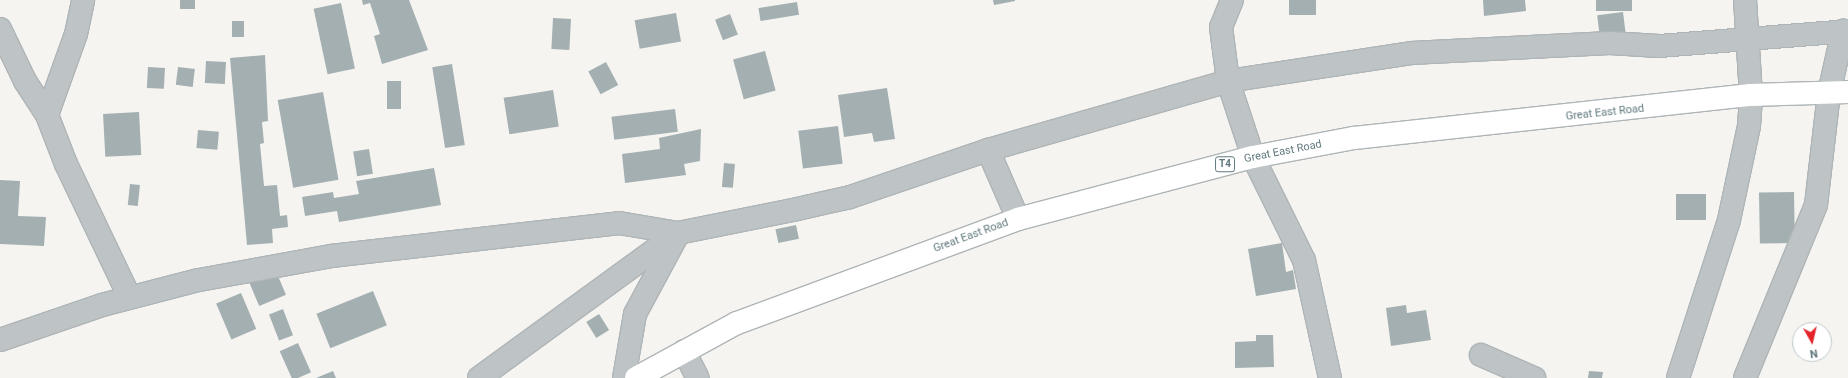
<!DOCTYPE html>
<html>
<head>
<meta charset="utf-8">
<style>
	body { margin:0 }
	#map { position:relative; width:1848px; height:378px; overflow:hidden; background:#f5f4f1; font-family:Roboto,sans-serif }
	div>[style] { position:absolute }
	.building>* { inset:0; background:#a3afb1; transform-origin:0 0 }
	.roads { filter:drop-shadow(1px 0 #afb5b7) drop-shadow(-1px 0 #afb5b7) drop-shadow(0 1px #afb5b7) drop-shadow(0 -1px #afb5b7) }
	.minor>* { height:22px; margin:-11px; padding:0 11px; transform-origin:11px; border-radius:11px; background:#bec4c6 }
	.highway>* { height:22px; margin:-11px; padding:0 11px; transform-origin:11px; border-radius:11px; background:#fff }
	span { translate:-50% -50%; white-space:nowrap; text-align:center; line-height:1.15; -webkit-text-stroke:4px #fff; paint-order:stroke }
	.shield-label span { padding:1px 3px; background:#fff; border:1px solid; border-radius:3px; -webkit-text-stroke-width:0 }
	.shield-label { font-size:10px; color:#60787d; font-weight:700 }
	.street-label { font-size:11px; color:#60787d }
	.north { position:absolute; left:1792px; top:322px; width:40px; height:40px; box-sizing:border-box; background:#fff; border:1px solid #bfc9cb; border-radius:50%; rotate:172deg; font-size:11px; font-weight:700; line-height:16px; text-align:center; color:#60787d }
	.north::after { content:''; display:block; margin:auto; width:14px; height:18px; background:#e32328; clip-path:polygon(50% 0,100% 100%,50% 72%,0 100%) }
</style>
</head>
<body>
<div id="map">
	<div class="building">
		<i style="left:180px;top:0;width:15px;height:9px"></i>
		<i style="clip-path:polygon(362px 0,409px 0,428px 50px,382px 64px,374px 36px,380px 34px,370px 3px,363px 5px)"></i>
		<i style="clip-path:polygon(993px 0,1015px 0,1015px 1px,994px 5px)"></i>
		<i style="left:1289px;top:0;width:27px;height:15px"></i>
		<i style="clip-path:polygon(1483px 0,1525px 0,1526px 11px,1484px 16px)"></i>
		<i style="left:1596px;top:0;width:36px;height:11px"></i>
		<i style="left:797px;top:2px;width:13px;height:39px;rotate:81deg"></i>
		<i style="left:341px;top:3px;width:67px;height:28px;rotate:78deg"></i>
		<i style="left:1623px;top:12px;width:26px;height:26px;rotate:83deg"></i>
		<i style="left:676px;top:13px;width:29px;height:42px;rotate:80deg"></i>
		<i style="left:730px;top:14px;width:22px;height:16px;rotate:69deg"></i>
		<i style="left:553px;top:18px;width:18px;height:31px;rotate:3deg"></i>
		<i style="left:232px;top:21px;width:12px;height:16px"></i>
		<i style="left:765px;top:51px;width:41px;height:33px;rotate:75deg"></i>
		<i style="clip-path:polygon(265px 55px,268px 121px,262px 122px,264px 143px,260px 144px,264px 186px,277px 185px,280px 216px,287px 215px,288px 227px,272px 229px,273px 243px,247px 245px,230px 58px)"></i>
		<i style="left:206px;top:61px;width:20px;height:22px;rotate:3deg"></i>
		<i style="left:606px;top:62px;width:26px;height:20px;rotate:62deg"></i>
		<i style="left:452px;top:64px;width:82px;height:20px;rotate:81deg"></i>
		<i style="left:148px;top:67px;width:17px;height:21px;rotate:3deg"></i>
		<i style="left:178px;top:67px;width:17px;height:18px;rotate:7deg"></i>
		<i style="left:387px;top:81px;width:14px;height:28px"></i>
		<i style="clip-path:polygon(887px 88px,895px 139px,874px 142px,872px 133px,844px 137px,838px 95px)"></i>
		<i style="left:553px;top:90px;width:37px;height:50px;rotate:81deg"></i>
		<i style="left:323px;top:92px;width:89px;height:46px;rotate:80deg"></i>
		<i style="left:675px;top:109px;width:23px;height:64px;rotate:83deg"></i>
		<i style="left:139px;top:112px;width:43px;height:36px;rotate:87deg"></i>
		<i style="left:838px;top:126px;width:38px;height:40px;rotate:83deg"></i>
		<i style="clip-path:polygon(701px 129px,700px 161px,684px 164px,686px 175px,625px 183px,622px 154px,660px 149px,659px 138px)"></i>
		<i style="left:198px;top:130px;width:21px;height:18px;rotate:5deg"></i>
		<i style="left:369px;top:149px;width:25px;height:16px;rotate:81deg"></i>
		<i style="left:724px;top:163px;width:11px;height:24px;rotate:5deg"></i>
		<i style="clip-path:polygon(434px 168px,441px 205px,339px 222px,337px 211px,305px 216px,302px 197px,333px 192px,334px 198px,359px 194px,356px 181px)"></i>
		<i style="clip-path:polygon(0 180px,20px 181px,18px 216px,46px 217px,44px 246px,0 244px)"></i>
		<i style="left:130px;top:184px;width:10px;height:21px;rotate:6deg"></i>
		<i style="left:1794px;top:192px;width:51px;height:35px;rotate:89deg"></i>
		<i style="left:1676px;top:194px;width:30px;height:26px"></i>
		<i style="left:796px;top:225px;width:14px;height:21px;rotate:78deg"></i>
		<i style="clip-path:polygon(1282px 243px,1286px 272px,1293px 270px,1296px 289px,1256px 296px,1248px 249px)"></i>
		<i style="left:275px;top:269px;width:28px;height:29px;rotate:67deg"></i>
		<i style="left:373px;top:291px;width:37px;height:61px;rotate:68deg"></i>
		<i style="left:241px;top:293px;width:39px;height:27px;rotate:67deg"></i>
		<i style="clip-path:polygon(1406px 305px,1407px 313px,1426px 310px,1431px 340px,1391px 346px,1386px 308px)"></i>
		<i style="left:283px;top:309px;width:28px;height:15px;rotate:69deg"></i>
		<i style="left:599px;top:314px;width:19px;height:15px;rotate:58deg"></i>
		<i style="clip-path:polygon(1256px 335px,1273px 335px,1274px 367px,1235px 368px,1235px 342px,1256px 341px)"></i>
		<i style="left:298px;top:343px;width:32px;height:20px;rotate:66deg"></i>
		<i style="clip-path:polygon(333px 371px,336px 378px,316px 378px)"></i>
		<i style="clip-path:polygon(1589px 371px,1603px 372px,1602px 378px,1588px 378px)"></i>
	</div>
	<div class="roads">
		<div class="minor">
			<i style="left:1232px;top:0;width:29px;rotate:112deg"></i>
			<i style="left:1221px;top:27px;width:54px;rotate:82.6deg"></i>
			<i style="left:1228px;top:81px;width:80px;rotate:71.8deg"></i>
			<i style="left:1253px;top:157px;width:115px;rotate:63.7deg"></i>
			<i style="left:1304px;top:260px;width:121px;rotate:77.6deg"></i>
			<i style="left:0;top:29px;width:58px;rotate:64.3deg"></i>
			<i style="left:25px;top:81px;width:40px;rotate:57.1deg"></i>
			<i style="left:47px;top:115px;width:53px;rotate:68.8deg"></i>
			<i style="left:66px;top:164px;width:148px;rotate:64.5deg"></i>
			<i style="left:47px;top:115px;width:86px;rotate:-70.3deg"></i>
			<i style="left:76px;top:34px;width:35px;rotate:-78deg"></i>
			<i style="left:988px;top:150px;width:75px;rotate:66.5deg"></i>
			<i style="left:0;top:340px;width:108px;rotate:-18.9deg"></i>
			<i style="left:102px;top:305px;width:100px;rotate:-14.5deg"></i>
			<i style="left:199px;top:280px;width:134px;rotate:-10.3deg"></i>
			<i style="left:331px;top:256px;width:290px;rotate:-6.5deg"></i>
			<i style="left:619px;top:223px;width:60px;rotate:9.6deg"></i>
			<i style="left:678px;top:233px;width:117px;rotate:-11.3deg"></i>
			<i style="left:793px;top:210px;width:58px;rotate:-12.8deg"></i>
			<i style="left:850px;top:197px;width:146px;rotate:-18.8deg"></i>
			<i style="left:988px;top:150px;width:250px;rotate:-16deg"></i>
			<i style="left:1228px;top:81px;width:185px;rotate:-8.7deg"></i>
			<i style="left:1411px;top:53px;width:199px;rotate:-2.9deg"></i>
			<i style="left:1610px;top:43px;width:49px;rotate:3.5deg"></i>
			<i style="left:1659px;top:46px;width:190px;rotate:-4.5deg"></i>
			<i style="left:684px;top:351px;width:30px;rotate:63deg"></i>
			<i style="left:1481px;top:355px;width:58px;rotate:23.5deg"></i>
			<i style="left:479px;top:378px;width:246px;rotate:-36.1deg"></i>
			<i style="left:624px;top:378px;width:65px;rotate:-80.2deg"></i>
			<i style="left:635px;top:314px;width:89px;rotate:-61.7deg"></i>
			<i style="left:1678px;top:378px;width:166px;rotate:-72.1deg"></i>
			<i style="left:1729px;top:220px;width:96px;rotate:-78deg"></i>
			<i style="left:1749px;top:126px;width:31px;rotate:-86deg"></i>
			<i style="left:1751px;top:95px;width:95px;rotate:-93.6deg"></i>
			<i style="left:1745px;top:378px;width:187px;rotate:-67.7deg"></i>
			<i style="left:1816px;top:205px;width:113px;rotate:-83.4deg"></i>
			<i style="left:1829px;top:93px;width:64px;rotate:-77.3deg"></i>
		</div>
		<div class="highway">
			<i style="left:636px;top:378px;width:115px;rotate:-28.6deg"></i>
			<i style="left:737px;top:323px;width:300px;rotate:-20.3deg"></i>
			<i style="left:1018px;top:219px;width:243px;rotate:-14.8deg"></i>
			<i style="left:1253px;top:157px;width:103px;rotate:-10.7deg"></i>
			<i style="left:1354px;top:138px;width:399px;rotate:-6.2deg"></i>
			<i style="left:1751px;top:95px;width:97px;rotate:-1.8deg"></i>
		</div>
	</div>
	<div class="shield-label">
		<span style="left:1225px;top:164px">T4</span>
	</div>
	<div class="street-label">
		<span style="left:1605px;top:113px;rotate:-6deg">Great East Road</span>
		<span style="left:1283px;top:152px;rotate:-11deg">Great East Road</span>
		<span style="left:971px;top:236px;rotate:-20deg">Great East Road</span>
	</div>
	<div class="north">N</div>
</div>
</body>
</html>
